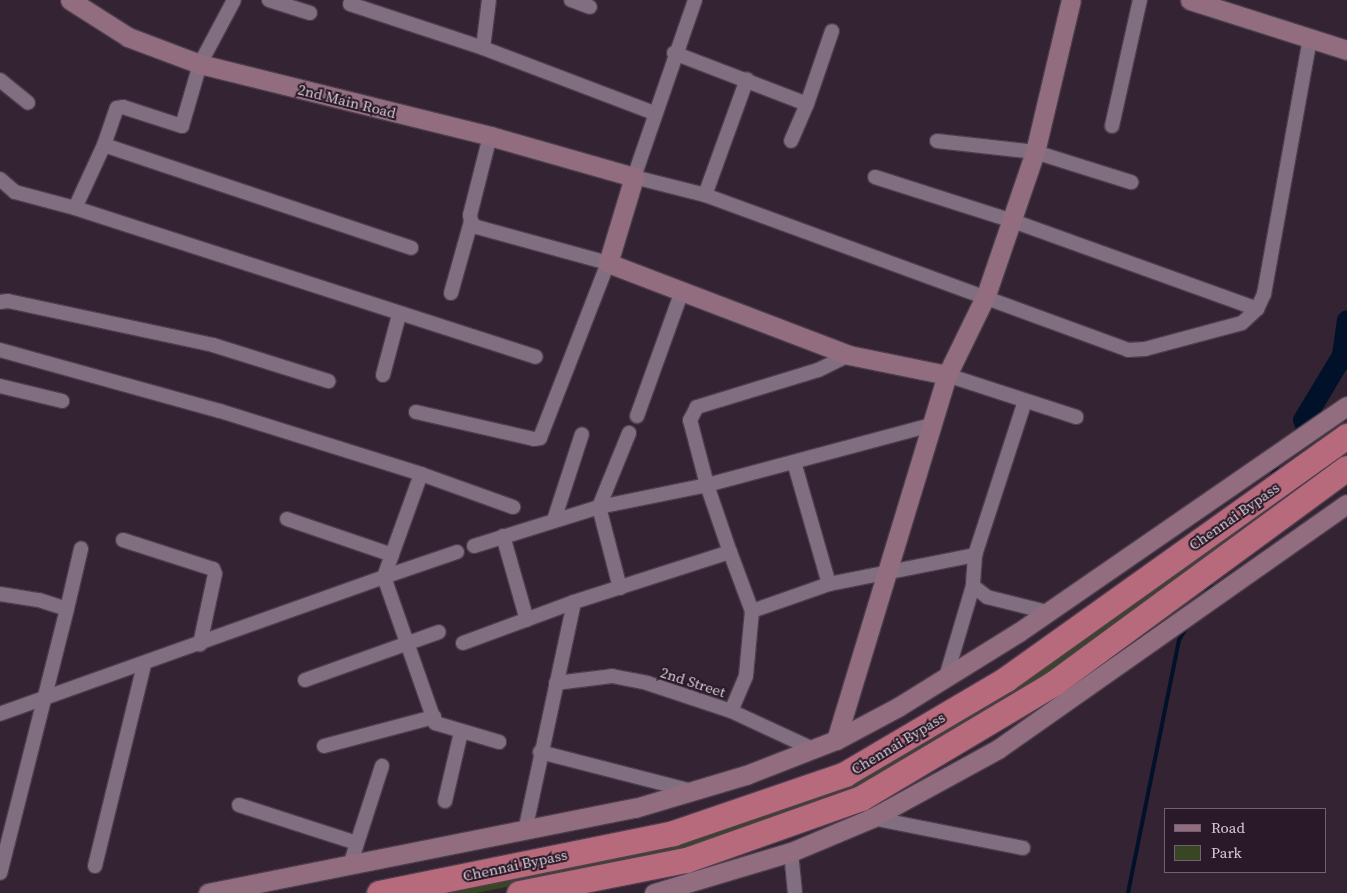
<!DOCTYPE html>
<html>
<head>
<meta charset="utf-8">
<style>
	body { margin:0 }
	#map { position:relative; width:1347px; height:893px; overflow:hidden; background:#342333; font-family:"Source Serif 4",serif }
	div>[style] { position:absolute }
	.green>* { inset:0; background:#394623 }
	.stream>* { height:4px; margin:-2px; padding:0 2px; transform-origin:2px; border-radius:2px; background:#001129 }
	.river>* { height:21px; margin:-10.5px; padding:0 10.5px; transform-origin:10.5px; border-radius:10.5px; background:#001129 }
	.roads { filter:drop-shadow(1px 0 #4c3e4c) drop-shadow(-1px 0 #4c3e4c) drop-shadow(0 1px #4c3e4c) drop-shadow(0 -1px #4c3e4c) }
	.street>* { height:14px; margin:-7px; padding:0 7px; transform-origin:7px; border-radius:7px; background:#826e81 }
	.secondary>* { height:19px; margin:-9.5px; padding:0 9.5px; transform-origin:9.5px; border-radius:9.5px; background:#926d80 }
	.highway>* { height:25px; margin:-12.5px; padding:0 12.5px; transform-origin:12.5px; border-radius:12.5px; background:#b76a7c }
	span { translate:-50% -50%; white-space:nowrap; text-align:center; line-height:1.15; -webkit-text-stroke:4px #2a1a29; paint-order:stroke }
	.street-label { font-size:15px; color:#d8cdd7 }
	.legend { position:absolute; left:1164px; top:808px; width:162px; height:65px; box-sizing:border-box; background:#2a1a29; border:1px solid #70626f; margin:0; padding:6px 9px; list-style:none; font-size:15px; color:#d8cdd7 }
	.legend li { display:flex; align-items:center; gap:10px; height:25px }
	.legend b { width:25px; border:1px solid #70626f }
</style>
</head>
<body>
<div id="map">
	<div class="green">
		<i style="clip-path:polygon(1347px 443px,1347px 461px,1048px 679px,862px 793px,693px 850px,476px 893px,399px 893px,844px 781px)"></i>
	</div>
	<div class="stream">
		<i style="left:1296px;top:431px;width:13px;rotate:-58deg"></i>
		<i style="left:1271px;top:477px;width:18px;rotate:-61deg"></i>
		<i style="left:1239px;top:534px;width:16px;rotate:-60deg"></i>
		<i style="left:1205px;top:595px;width:18px;rotate:-61deg"></i>
		<i style="left:1128px;top:893px;width:258px;rotate:-78.6deg"></i>
		<i style="left:1179px;top:640px;width:17px;rotate:-59deg"></i>
	</div>
	<div class="river">
		<i style="left:1303px;top:420px;width:76px;rotate:-59deg"></i>
		<i style="left:1342px;top:355px;width:35px;rotate:-82deg"></i>
	</div>
	<div class="roads">
		<div class="street">
			<i style="left:269px;top:0;width:43px;rotate:17.6deg"></i>
			<i style="left:571px;top:0;width:20px;rotate:20deg"></i>
			<i style="left:695px;top:0;width:187px;rotate:109deg"></i>
			<i style="left:634px;top:177px;width:73px;rotate:14.2deg"></i>
			<i style="left:705px;top:195px;width:451px;rotate:20.1deg"></i>
			<i style="left:1128px;top:350px;width:17px;rotate:-3deg"></i>
			<i style="left:1145px;top:349px;width:100px;rotate:-15deg"></i>
			<i style="left:1242px;top:323px;width:21px;rotate:-43deg"></i>
			<i style="left:1257px;top:309px;width:17px;rotate:-65deg"></i>
			<i style="left:1264px;top:294px;width:260px;rotate:-79.8deg"></i>
			<i style="left:350px;top:4px;width:140px;rotate:18.3deg"></i>
			<i style="left:483px;top:48px;width:183px;rotate:20.8deg"></i>
			<i style="left:483px;top:48px;width:48px;rotate:-82.9deg"></i>
			<i style="left:674px;top:53px;width:142px;rotate:21deg"></i>
			<i style="left:807px;top:104px;width:40px;rotate:113.4deg"></i>
			<i style="left:0;top:80px;width:36px;rotate:39deg"></i>
			<i style="left:807px;top:104px;width:77px;rotate:-71.1deg"></i>
			<i style="left:1112px;top:126px;width:129px;rotate:-77.5deg"></i>
			<i style="left:937px;top:141px;width:99px;rotate:6.4deg"></i>
			<i style="left:1035px;top:152px;width:101px;rotate:17.4deg"></i>
			<i style="left:104px;top:145px;width:39px;rotate:-71deg"></i>
			<i style="left:117px;top:108px;width:6px;rotate:-9deg"></i>
			<i style="left:123px;top:107px;width:62px;rotate:17.9deg"></i>
			<i style="left:182px;top:126px;width:65px;rotate:-73.8deg"></i>
			<i style="left:200px;top:64px;width:72px;rotate:-62deg"></i>
			<i style="left:875px;top:177px;width:145px;rotate:17.7deg"></i>
			<i style="left:1013px;top:221px;width:259px;rotate:19.8deg"></i>
			<i style="left:0;top:179px;width:20px;rotate:41deg"></i>
			<i style="left:15px;top:192px;width:62px;rotate:14.9deg"></i>
			<i style="left:75px;top:208px;width:484px;rotate:17.9deg"></i>
			<i style="left:705px;top:195px;width:123px;rotate:-70.1deg"></i>
			<i style="left:75px;top:208px;width:69px;rotate:-65.3deg"></i>
			<i style="left:104px;top:145px;width:324px;rotate:18.5deg"></i>
			<i style="left:451px;top:293px;width:74px;rotate:-74.3deg"></i>
			<i style="left:0;top:302px;width:8px;rotate:-7deg"></i>
			<i style="left:8px;top:301px;width:210px;rotate:12.1deg"></i>
			<i style="left:213px;top:345px;width:121px;rotate:17.4deg"></i>
			<i style="left:0;top:350px;width:228px;rotate:15.5deg"></i>
			<i style="left:220px;top:411px;width:211px;rotate:17.4deg"></i>
			<i style="left:421px;top:474px;width:109px;rotate:109.8deg"></i>
			<i style="left:384px;top:577px;width:408px;rotate:160.4deg"></i>
			<i style="left:849px;top:355px;width:34px;rotate:154deg"></i>
			<i style="left:818px;top:370px;width:127px;rotate:163deg"></i>
			<i style="left:697px;top:407px;width:15px;rotate:118deg"></i>
			<i style="left:690px;top:420px;width:67px;rotate:75.3deg"></i>
			<i style="left:707px;top:485px;width:232px;rotate:-15deg"></i>
			<i style="left:383px;top:375px;width:62px;rotate:-75.1deg"></i>
			<i style="left:947px;top:375px;width:136px;rotate:18deg"></i>
			<i style="left:0;top:386px;width:64px;rotate:13.6deg"></i>
			<i style="left:1025px;top:401px;width:162px;rotate:108deg"></i>
			<i style="left:975px;top:555px;width:31px;rotate:94deg"></i>
			<i style="left:973px;top:586px;width:18px;rotate:38deg"></i>
			<i style="left:987px;top:597px;width:62px;rotate:14deg"></i>
			<i style="left:416px;top:412px;width:121px;rotate:12.9deg"></i>
			<i style="left:534px;top:439px;width:6px;rotate:-9deg"></i>
			<i style="left:540px;top:438px;width:188px;rotate:-68.8deg"></i>
			<i style="left:608px;top:263px;width:137px;rotate:-164.7deg"></i>
			<i style="left:476px;top:227px;width:7px;rotate:-135deg"></i>
			<i style="left:471px;top:222px;width:7px;rotate:-98deg"></i>
			<i style="left:470px;top:215px;width:81px;rotate:-75.8deg"></i>
			<i style="left:637px;top:416px;width:133px;rotate:-70.2deg"></i>
			<i style="left:794px;top:462px;width:127px;rotate:74deg"></i>
			<i style="left:421px;top:474px;width:98px;rotate:19.7deg"></i>
			<i style="left:287px;top:519px;width:111px;rotate:18.9deg"></i>
			<i style="left:554px;top:520px;width:90px;rotate:-72deg"></i>
			<i style="left:503px;top:536px;width:87px;rotate:74.1deg"></i>
			<i style="left:123px;top:540px;width:95px;rotate:17.9deg"></i>
			<i style="left:213px;top:569px;width:5px;rotate:68deg"></i>
			<i style="left:215px;top:574px;width:72px;rotate:102.1deg"></i>
			<i style="left:474px;top:546px;width:131px;rotate:-17.3deg"></i>
			<i style="left:599px;top:507px;width:110px;rotate:-11.5deg"></i>
			<i style="left:707px;top:485px;width:71px;rotate:71.1deg"></i>
			<i style="left:457px;top:552px;width:77px;rotate:161.1deg"></i>
			<i style="left:384px;top:577px;width:155px;rotate:70.7deg"></i>
			<i style="left:435px;top:723px;width:67px;rotate:16.5deg"></i>
			<i style="left:620px;top:588px;width:84px;rotate:-104.5deg"></i>
			<i style="left:599px;top:507px;width:80px;rotate:-67.9deg"></i>
			<i style="left:0;top:594px;width:39px;rotate:9deg"></i>
			<i style="left:39px;top:600px;width:29px;rotate:18deg"></i>
			<i style="left:67px;top:609px;width:272px;rotate:104.2deg"></i>
			<i style="left:67px;top:609px;width:62px;rotate:-76.9deg"></i>
			<i style="left:752px;top:611px;width:82px;rotate:-19.3deg"></i>
			<i style="left:829px;top:584px;width:149px;rotate:-11.2deg"></i>
			<i style="left:463px;top:643px;width:118px;rotate:-20.3deg"></i>
			<i style="left:946px;top:677px;width:95px;rotate:-73.5deg"></i>
			<i style="left:305px;top:680px;width:142px;rotate:-19.7deg"></i>
			<i style="left:556px;top:683px;width:56px;rotate:-7.1deg"></i>
			<i style="left:612px;top:676px;width:36px;rotate:11deg"></i>
			<i style="left:647px;top:683px;width:89px;rotate:18.4deg"></i>
			<i style="left:731px;top:711px;width:90px;rotate:24.9deg"></i>
			<i style="left:324px;top:746px;width:114px;rotate:-14.8deg"></i>
			<i style="left:540px;top:752px;width:157px;rotate:14.4deg"></i>
			<i style="left:445px;top:801px;width:71px;rotate:-76.9deg"></i>
			<i style="left:239px;top:805px;width:124px;rotate:17.9deg"></i>
			<i style="left:872px;top:818px;width:154px;rotate:11.2deg"></i>
			<i style="left:525px;top:831px;width:234px;rotate:-77.9deg"></i>
			<i style="left:574px;top:602px;width:164px;rotate:-17.8deg"></i>
			<i style="left:730px;top:552px;width:63px;rotate:69.6deg"></i>
			<i style="left:752px;top:611px;width:65px;rotate:95.3deg"></i>
			<i style="left:746px;top:676px;width:38px;rotate:113deg"></i>
			<i style="left:791px;top:852px;width:41px;rotate:84.4deg"></i>
			<i style="left:351px;top:862px;width:101px;rotate:-72.1deg"></i>
			<i style="left:95px;top:866px;width:207px;rotate:-76.3deg"></i>
		</div>
		<div class="secondary">
			<i style="left:70px;top:0;width:69px;rotate:32.5deg"></i>
			<i style="left:128px;top:37px;width:77px;rotate:20.6deg"></i>
			<i style="left:200px;top:64px;width:299px;rotate:13.9deg"></i>
			<i style="left:490px;top:136px;width:150px;rotate:15.9deg"></i>
			<i style="left:634px;top:177px;width:90px;rotate:106.8deg"></i>
			<i style="left:608px;top:263px;width:258px;rotate:20.9deg"></i>
			<i style="left:849px;top:355px;width:100px;rotate:11.5deg"></i>
			<i style="left:1190px;top:0;width:165px;rotate:17.7deg"></i>
			<i style="left:836px;top:740px;width:382px;rotate:-73.1deg"></i>
			<i style="left:947px;top:375px;width:89px;rotate:-64deg"></i>
			<i style="left:986px;top:295px;width:151px;rotate:-71.1deg"></i>
			<i style="left:1035px;top:152px;width:156px;rotate:-76.7deg"></i>
			<i style="left:208px;top:893px;width:435px;rotate:-11.3deg"></i>
			<i style="left:635px;top:808px;width:116px;rotate:-16.6deg"></i>
			<i style="left:746px;top:775px;width:97px;rotate:-21.3deg"></i>
			<i style="left:836px;top:740px;width:70px;rotate:-28deg"></i>
			<i style="left:898px;top:707px;width:142px;rotate:-31.8deg"></i>
			<i style="left:1019px;top:632px;width:398px;rotate:-34.6deg"></i>
			<i style="left:654px;top:893px;width:143px;rotate:-16.7deg"></i>
			<i style="left:791px;top:852px;width:88px;rotate:-22.8deg"></i>
			<i style="left:872px;top:818px;width:144px;rotate:-28.7deg"></i>
			<i style="left:998px;top:749px;width:426px;rotate:-35.1deg"></i>
		</div>
		<div class="highway">
			<i style="left:379px;top:893px;width:300px;rotate:-11.5deg"></i>
			<i style="left:673px;top:833px;width:182px;rotate:-18.9deg"></i>
			<i style="left:845px;top:774px;width:187px;rotate:-30.5deg"></i>
			<i style="left:1006px;top:679px;width:419px;rotate:-35.5deg"></i>
			<i style="left:519px;top:893px;width:170px;rotate:-11.2deg"></i>
			<i style="left:686px;top:860px;width:186px;rotate:-19.5deg"></i>
			<i style="left:861px;top:798px;width:225px;rotate:-30.8deg"></i>
			<i style="left:1054px;top:683px;width:363px;rotate:-36.3deg"></i>
		</div>
	</div>
	<div class="street-label">
		<span style="left:347px;top:101px;rotate:14deg">2nd Main Road</span>
		<span style="left:1234px;top:516px;rotate:-35deg">Chennai Bypass</span>
		<span style="left:693px;top:682px;rotate:18deg">2nd Street</span>
		<span style="left:898px;top:743px;rotate:-31deg">Chennai Bypass</span>
		<span style="left:515px;top:865px;rotate:-12deg">Chennai Bypass</span>
	</div>
	<ul class="legend">
	<li><b style="height:6px;background:#926d80"></b>Road</li>
	<li><b style="height:14px;background:#394623"></b>Park</li>
	</ul>
</div>
</body>
</html>
